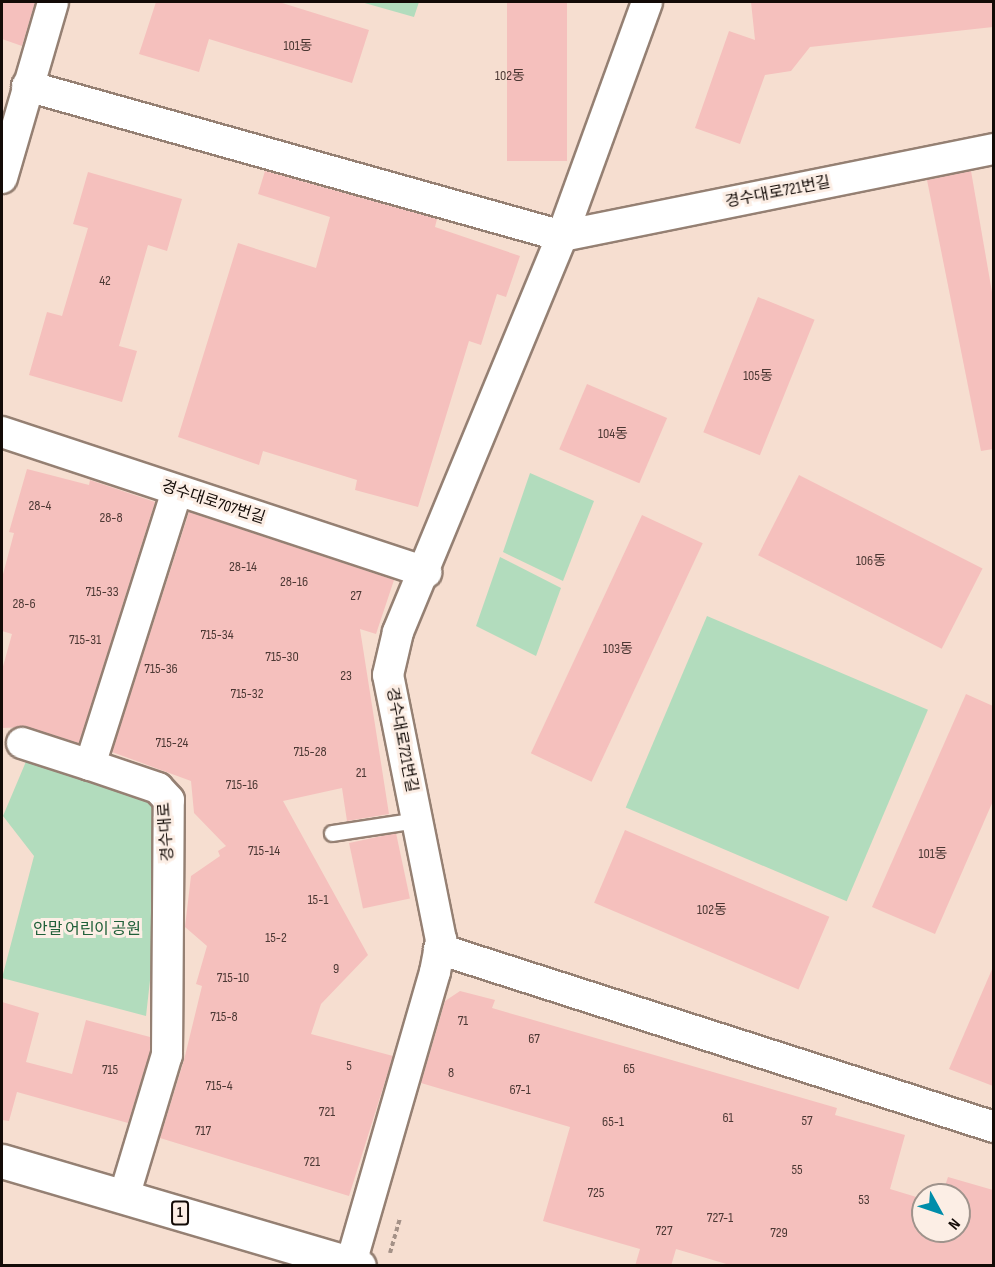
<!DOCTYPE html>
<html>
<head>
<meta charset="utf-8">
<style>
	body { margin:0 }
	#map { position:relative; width:995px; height:1267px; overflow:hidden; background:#f6ded0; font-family:"Sofia Sans Condensed","Noto Sans KR",sans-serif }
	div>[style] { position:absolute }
	.green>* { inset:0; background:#b2dcbd; transform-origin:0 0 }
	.building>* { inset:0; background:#f5c0bd; transform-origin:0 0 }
	.path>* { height:4px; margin-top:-2px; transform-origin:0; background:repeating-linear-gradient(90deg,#a49187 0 4.5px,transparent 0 7.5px) }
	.roads { filter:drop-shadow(2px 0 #958073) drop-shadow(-2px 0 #958073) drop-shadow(0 2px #958073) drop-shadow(0 -2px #958073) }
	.lane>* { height:15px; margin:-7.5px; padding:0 7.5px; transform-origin:7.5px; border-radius:7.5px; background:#fff }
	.street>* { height:30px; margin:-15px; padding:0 15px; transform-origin:15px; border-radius:15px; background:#fff }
	.primary>* { height:33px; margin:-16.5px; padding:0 16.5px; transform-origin:16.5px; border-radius:16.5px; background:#fff }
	span { translate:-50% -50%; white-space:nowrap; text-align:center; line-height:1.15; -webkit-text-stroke:6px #fceee5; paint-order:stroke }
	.number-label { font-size:14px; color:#4c3834 }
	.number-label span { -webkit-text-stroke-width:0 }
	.shield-label span { padding:2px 4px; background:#fceee5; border:2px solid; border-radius:4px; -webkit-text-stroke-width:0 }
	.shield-label { font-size:15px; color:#130b07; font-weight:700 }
	.street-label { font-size:16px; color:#130b07 }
	.park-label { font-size:16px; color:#206039 }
	.frame { position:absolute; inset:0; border:3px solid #130b07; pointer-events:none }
	.north { position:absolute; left:911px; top:1183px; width:60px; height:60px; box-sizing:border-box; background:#fceee5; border:2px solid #9f938c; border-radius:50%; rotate:130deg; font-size:16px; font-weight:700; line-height:24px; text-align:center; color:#130b07 }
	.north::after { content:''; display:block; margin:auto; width:21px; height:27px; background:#008daa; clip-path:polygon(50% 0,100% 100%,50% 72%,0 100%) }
</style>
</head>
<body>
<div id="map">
	<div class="green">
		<i style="clip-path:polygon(361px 2px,419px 2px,414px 17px)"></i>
		<i style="clip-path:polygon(530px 473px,594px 501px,563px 581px,503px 552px)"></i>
		<i style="clip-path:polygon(500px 557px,561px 588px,536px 656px,476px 626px)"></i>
		<i style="left:707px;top:616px;width:240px;height:208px;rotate:23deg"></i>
		<i style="clip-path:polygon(30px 752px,156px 794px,164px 856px,146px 1016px,2px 978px,34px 856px,3px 816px)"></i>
	</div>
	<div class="building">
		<i style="clip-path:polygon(2px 2px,35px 2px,22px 46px,2px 39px)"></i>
		<i style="clip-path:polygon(156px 2px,279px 2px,369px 30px,352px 83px,209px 39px,199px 72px,139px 54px)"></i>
		<i style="left:507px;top:2px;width:60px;height:159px"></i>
		<i style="clip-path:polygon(751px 2px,993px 2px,993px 27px,810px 47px,791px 71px,765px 75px,740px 144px,695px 128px,729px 31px,755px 40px)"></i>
		<i style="clip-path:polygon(265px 171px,437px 219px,435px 227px,520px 256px,506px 297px,497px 294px,481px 345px,469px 341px,418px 507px,355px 490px,357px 480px,263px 451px,259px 465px,178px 437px,238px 243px,316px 268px,330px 217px,258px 194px)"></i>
		<i style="clip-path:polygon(971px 171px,993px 298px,993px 449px,981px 451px,927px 180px)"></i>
		<i style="clip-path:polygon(88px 172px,182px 199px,167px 251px,148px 245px,119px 346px,137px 351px,122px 402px,29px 375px,47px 312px,62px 316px,88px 228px,73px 224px)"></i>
		<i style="left:758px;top:297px;width:61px;height:146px;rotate:22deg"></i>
		<i style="left:587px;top:384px;width:87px;height:71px;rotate:23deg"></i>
		<i style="clip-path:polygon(27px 469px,89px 485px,90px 480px,155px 502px,79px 743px,27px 727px,2px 728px,2px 670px,12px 634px,2px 631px,2px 578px,14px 533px,9px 532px)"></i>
		<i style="left:799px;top:475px;width:206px;height:90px;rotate:27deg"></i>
		<i style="clip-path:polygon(189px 512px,394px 580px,376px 634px,360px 629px,389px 814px,347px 821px,342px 788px,283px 801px,368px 955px,321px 1004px,311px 1034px,393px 1056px,349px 1196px,160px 1138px,184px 1060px,202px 986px,196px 984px,207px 946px,185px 927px,191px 876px,220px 856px,218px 851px,226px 846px,194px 813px,191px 781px,112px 752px)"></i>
		<i style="left:642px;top:515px;width:67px;height:263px;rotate:25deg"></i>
		<i style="clip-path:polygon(966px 694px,993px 706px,993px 801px,935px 934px,872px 907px)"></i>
		<i style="left:625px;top:830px;width:222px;height:79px;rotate:23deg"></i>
		<i style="left:396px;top:833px;width:67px;height:48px;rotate:78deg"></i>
		<i style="clip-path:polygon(993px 967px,993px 1086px,949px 1069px)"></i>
		<i style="clip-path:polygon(460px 991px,495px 1000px,492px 1008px,837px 1108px,835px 1115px,905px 1135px,890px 1189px,923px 1199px,923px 1231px,959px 1231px,959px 1195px,942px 1195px,948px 1177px,993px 1190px,993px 1266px,733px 1266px,676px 1249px,671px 1266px,635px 1266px,640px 1249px,543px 1221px,570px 1127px,421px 1083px,445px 1001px)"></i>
		<i style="clip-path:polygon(2px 1002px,39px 1013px,26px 1062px,72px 1074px,86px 1020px,150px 1037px,150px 1052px,128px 1123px,17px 1092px,9px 1121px,2px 1120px)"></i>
	</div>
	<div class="path">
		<i style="left:390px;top:1253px;width:37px;rotate:-74deg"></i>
	</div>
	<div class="roads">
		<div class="lane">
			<i style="left:332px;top:833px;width:86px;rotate:-8.7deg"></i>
		</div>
		<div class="street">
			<i style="left:27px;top:86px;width:556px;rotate:15.66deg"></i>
			<i style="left:562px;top:236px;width:441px;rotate:-11.4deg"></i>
			<i style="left:2px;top:178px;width:183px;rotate:-73.8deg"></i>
			<i style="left:2px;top:432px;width:447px;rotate:18.3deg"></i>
			<i style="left:22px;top:743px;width:71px;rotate:17.9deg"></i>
			<i style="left:439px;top:949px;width:583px;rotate:17.78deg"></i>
			<i style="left:124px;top:1197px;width:148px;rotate:-73.2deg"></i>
			<i style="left:167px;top:1055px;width:255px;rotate:-89.6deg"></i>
			<i style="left:169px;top:800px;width:16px;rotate:-133deg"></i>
			<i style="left:158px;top:788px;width:72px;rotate:-161.3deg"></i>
			<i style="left:90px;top:765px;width:287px;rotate:-72.4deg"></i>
			<i style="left:351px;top:1263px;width:303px;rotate:-73.9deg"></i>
			<i style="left:435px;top:972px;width:33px;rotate:-79deg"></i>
			<i style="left:441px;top:940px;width:270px;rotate:-101.3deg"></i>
			<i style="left:388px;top:675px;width:44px;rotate:-76.9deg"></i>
			<i style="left:398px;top:632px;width:429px;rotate:-67.5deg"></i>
			<i style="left:562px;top:236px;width:249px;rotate:-70deg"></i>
		</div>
		<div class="primary">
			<i style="left:2px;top:1161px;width:372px;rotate:16.4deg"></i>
		</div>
	</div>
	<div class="number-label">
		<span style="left:298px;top:46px">101동</span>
		<span style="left:510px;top:76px">102동</span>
		<span style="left:105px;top:281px">42</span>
		<span style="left:758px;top:376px">105동</span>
		<span style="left:613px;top:434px">104동</span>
		<span style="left:40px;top:506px">28-4</span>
		<span style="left:111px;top:518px">28-8</span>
		<span style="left:871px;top:561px">106동</span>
		<span style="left:243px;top:567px">28-14</span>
		<span style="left:294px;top:582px">28-16</span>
		<span style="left:102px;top:592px">715-33</span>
		<span style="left:356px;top:596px">27</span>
		<span style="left:24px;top:604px">28-6</span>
		<span style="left:217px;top:635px">715-34</span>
		<span style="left:85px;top:640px">715-31</span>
		<span style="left:618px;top:649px">103동</span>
		<span style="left:282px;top:657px">715-30</span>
		<span style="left:161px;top:669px">715-36</span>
		<span style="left:346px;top:676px">23</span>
		<span style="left:247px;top:694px">715-32</span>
		<span style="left:172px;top:743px">715-24</span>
		<span style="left:310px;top:752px">715-28</span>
		<span style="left:361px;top:773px">21</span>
		<span style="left:242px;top:785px">715-16</span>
		<span style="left:264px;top:851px">715-14</span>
		<span style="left:933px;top:854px">101동</span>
		<span style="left:318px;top:900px">15-1</span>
		<span style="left:712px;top:910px">102동</span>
		<span style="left:276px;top:938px">15-2</span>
		<span style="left:336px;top:969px">9</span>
		<span style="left:233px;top:978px">715-10</span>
		<span style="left:224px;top:1017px">715-8</span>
		<span style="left:463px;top:1021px">71</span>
		<span style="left:534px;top:1039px">67</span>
		<span style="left:349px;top:1066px">5</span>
		<span style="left:629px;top:1069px">65</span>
		<span style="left:110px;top:1070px">715</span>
		<span style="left:451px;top:1073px">8</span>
		<span style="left:219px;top:1086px">715-4</span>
		<span style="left:520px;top:1090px">67-1</span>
		<span style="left:327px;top:1112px">721</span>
		<span style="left:728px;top:1118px">61</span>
		<span style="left:807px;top:1121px">57</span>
		<span style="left:613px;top:1122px">65-1</span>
		<span style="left:203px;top:1131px">717</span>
		<span style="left:312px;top:1162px">721</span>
		<span style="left:797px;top:1170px">55</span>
		<span style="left:596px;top:1193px">725</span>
		<span style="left:864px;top:1200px">53</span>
		<span style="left:720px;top:1218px">727-1</span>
		<span style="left:664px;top:1231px">727</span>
		<span style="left:779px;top:1233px">729</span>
	</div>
	<div class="shield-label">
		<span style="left:180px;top:1213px">1</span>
	</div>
	<div class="street-label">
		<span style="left:778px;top:193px;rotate:-11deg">경수대로721번길</span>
		<span style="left:213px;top:503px;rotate:18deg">경수대로707번길</span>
		<span style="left:401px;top:740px;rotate:79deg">경수대로721번길</span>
		<span style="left:167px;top:832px;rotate:-94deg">경수대로</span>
	</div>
	<div class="park-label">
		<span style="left:87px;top:930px">안말 어린이 공원</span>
	</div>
	<div class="frame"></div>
	<div class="north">N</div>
</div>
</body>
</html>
